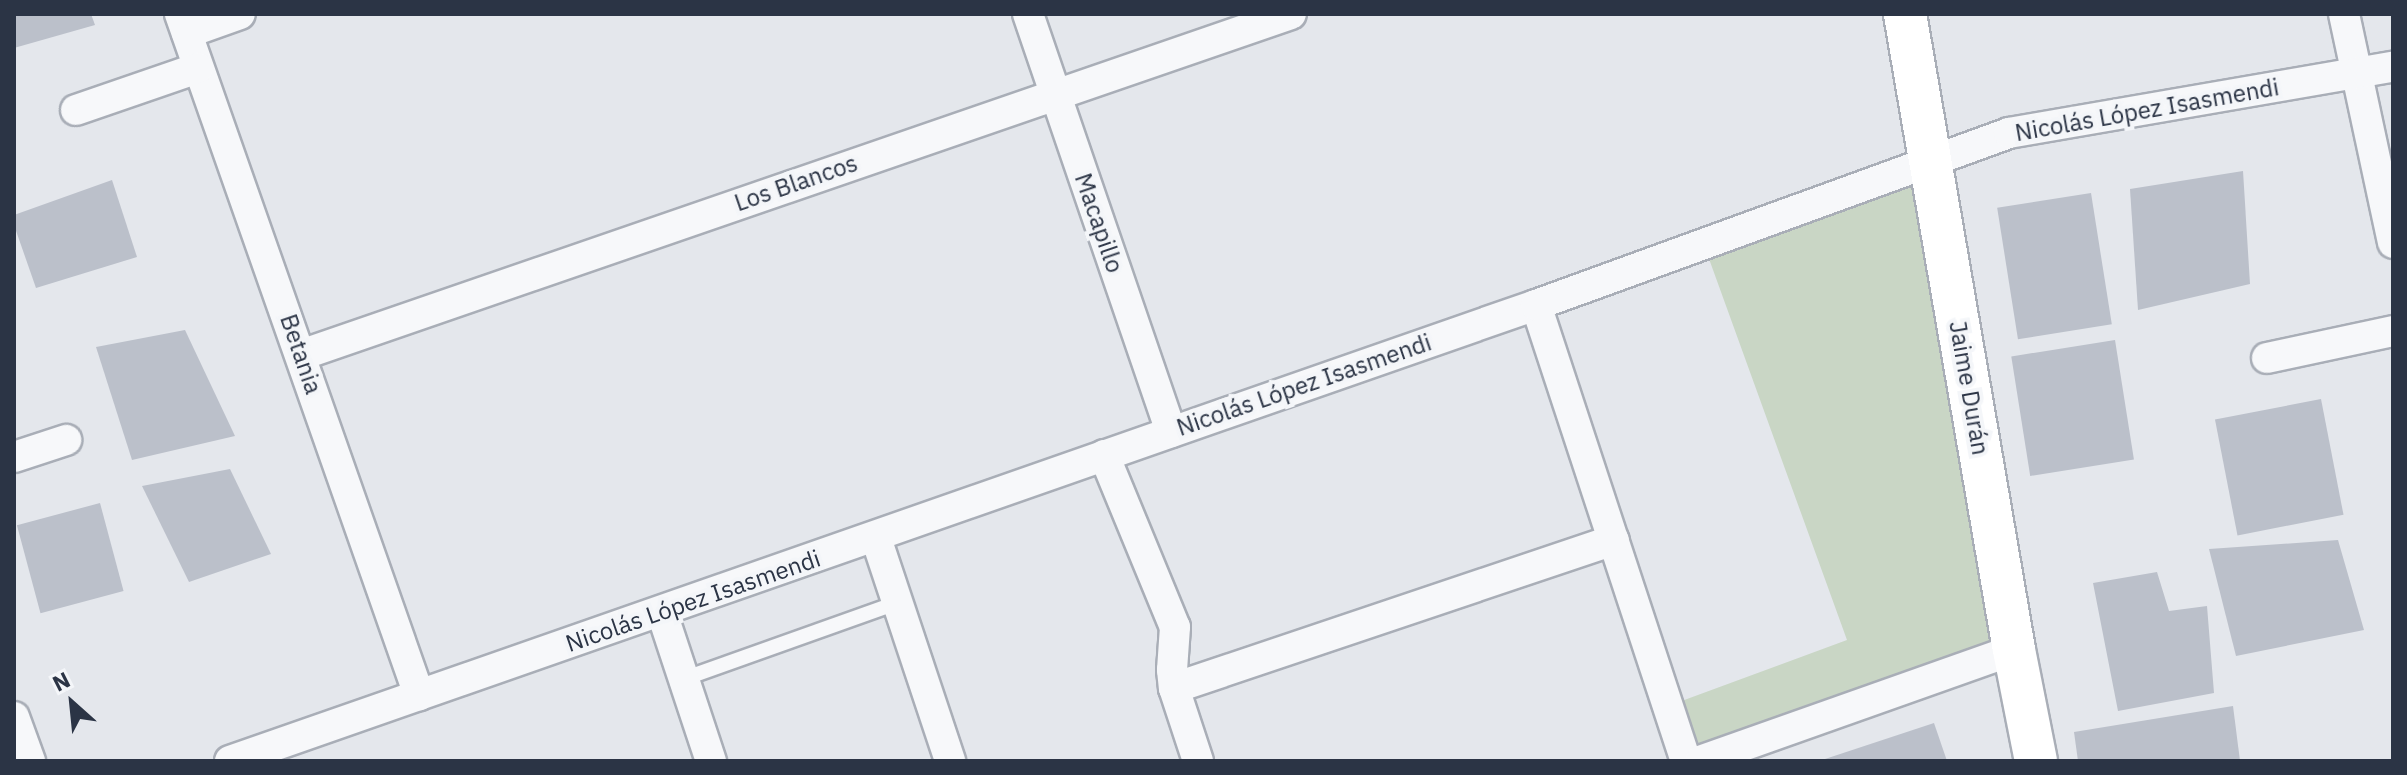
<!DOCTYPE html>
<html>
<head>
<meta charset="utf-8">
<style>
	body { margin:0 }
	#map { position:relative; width:2407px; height:775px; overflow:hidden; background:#e4e7ec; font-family:"IBM Plex Sans",sans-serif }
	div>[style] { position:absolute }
	.green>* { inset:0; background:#c9d6c5 }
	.building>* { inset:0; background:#bbc0ca; transform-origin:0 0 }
	.roads { filter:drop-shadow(2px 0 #a9aeb7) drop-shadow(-2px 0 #a9aeb7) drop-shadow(0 2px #a9aeb7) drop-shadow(0 -2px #a9aeb7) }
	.lane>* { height:14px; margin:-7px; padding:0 7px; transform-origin:7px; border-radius:7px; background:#f7f8fa }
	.street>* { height:30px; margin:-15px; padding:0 15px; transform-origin:15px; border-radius:15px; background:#f7f8fa }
	.secondary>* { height:42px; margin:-21px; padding:0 21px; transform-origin:21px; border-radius:21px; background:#fff }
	span { translate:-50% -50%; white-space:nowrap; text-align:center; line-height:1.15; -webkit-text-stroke:8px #f4f6f9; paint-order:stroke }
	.street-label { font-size:24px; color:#2b3445 }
	.frame { position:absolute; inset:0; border:16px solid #2b3445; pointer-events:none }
	.north { position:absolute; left:32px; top:663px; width:80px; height:80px; -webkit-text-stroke:6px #f4f6f9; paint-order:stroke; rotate:333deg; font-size:22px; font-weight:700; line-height:32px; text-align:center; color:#2b3445 }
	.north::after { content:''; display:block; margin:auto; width:28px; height:36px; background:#2b3445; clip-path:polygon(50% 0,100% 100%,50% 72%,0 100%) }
</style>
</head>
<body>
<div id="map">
	<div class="green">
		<i style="clip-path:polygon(1930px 163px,2012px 639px,1699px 761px,1668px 706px,1847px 640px,1704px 245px)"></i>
	</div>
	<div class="building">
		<i style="clip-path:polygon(14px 14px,91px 14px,95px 25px,14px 48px)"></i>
		<i style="clip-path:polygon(2243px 171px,2250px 284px,2138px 310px,2130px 189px)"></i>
		<i style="clip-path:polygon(112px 180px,137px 257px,36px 288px,14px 225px,14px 215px)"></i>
		<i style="left:2091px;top:193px;width:133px;height:95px;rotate:81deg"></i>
		<i style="clip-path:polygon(185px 330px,235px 436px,132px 460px,96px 347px)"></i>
		<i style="left:2115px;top:340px;width:121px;height:105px;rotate:81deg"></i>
		<i style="left:2321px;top:399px;width:118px;height:108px;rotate:79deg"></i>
		<i style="clip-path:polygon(230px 469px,271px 554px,189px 582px,142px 486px)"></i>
		<i style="left:100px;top:503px;width:91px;height:86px;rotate:75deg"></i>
		<i style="clip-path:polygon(2338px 540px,2364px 630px,2236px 656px,2209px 549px)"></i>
		<i style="clip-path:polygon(2157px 572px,2169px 611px,2207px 606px,2214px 693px,2118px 711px,2093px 583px)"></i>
		<i style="clip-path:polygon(2233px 706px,2240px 761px,2078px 761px,2074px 732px)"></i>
		<i style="clip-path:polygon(1934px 723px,1947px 761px,1822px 761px,1822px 760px)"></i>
	</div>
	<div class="roads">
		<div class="lane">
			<i style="left:683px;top:679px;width:226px;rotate:-19.6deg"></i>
		</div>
		<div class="street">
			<i style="left:180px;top:14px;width:722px;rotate:70.66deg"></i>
			<i style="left:1028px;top:14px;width:442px;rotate:71.1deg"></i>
			<i style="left:2344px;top:14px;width:234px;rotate:77.9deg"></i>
			<i style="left:187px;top:33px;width:56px;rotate:-19.7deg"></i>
			<i style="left:76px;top:110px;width:129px;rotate:-19deg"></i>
			<i style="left:1536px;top:305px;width:480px;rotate:71.8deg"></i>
			<i style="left:301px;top:355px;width:1047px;rotate:-19.01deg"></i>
			<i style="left:2267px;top:358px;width:129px;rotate:-12.1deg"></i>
			<i style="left:1104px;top:455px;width:186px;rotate:67.6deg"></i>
			<i style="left:1175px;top:627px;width:43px;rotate:94deg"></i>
			<i style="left:1172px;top:670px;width:18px;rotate:84deg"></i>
			<i style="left:1174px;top:688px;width:77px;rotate:71.8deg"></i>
			<i style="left:14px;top:457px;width:55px;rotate:-18.1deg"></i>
			<i style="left:876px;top:538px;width:235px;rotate:71.6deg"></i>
			<i style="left:662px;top:613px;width:156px;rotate:71.7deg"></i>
			<i style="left:1174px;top:688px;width:464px;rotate:-18.6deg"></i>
			<i style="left:14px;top:717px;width:47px;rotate:70deg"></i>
			<i style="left:230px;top:761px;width:1383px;rotate:-19.25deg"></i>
			<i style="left:1536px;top:305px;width:503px;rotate:-19.98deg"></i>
			<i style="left:2009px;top:133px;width:390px;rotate:-9.8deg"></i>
			<i style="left:1700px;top:761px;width:333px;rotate:-19.5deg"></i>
		</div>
		<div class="secondary">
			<i style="left:1905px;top:14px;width:645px;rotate:80.27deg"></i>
			<i style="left:2014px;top:650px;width:113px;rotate:78.8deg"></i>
		</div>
	</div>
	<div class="street-label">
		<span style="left:2147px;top:110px;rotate:-10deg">Nicolás López Isasmendi</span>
		<span style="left:796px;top:183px;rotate:-19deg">Los Blancos</span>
		<span style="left:1099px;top:223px;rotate:71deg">Macapillo</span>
		<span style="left:301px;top:354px;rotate:71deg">Betania</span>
		<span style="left:1304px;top:385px;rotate:-19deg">Nicolás López Isasmendi</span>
		<span style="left:1969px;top:388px;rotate:80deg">Jaime Durán</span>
		<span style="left:693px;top:601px;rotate:-19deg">Nicolás López Isasmendi</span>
	</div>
	<div class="frame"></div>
	<div class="north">N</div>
</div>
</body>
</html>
